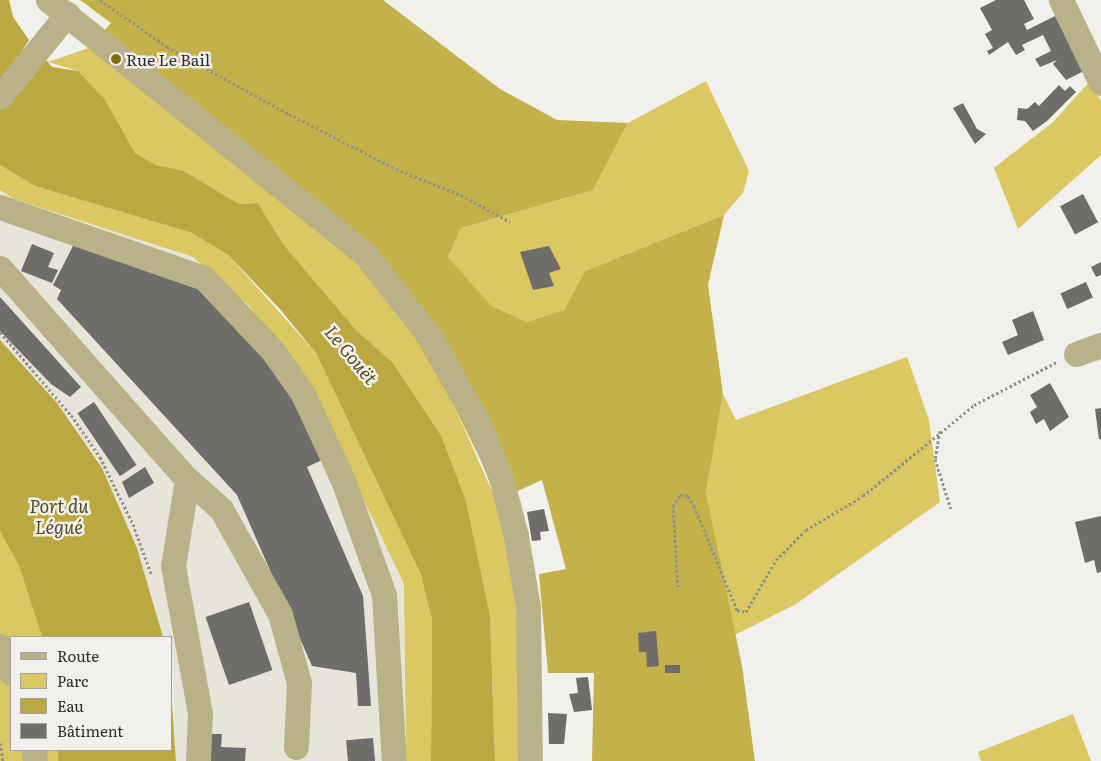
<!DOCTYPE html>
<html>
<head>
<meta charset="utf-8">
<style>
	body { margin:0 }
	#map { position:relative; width:1101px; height:761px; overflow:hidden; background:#f1f0ec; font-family:Literata,serif }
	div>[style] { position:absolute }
	.built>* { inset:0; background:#e7e5d9 }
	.green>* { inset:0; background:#dbc863 }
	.forest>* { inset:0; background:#c4b14a }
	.water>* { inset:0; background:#bba840 }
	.building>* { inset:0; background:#6e6d6a; transform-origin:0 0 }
	.path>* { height:3px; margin-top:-1.5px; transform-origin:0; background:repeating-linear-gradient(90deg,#91918e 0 2.5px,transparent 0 5px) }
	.minor>* { height:25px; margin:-12.5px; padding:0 12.5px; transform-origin:12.5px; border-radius:12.5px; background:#b9b289 }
	.dots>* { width:14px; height:14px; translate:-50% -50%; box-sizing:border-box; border:2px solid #f1f0ec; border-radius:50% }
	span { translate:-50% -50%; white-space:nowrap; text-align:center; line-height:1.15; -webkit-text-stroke:5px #f1f0ec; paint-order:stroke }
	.poi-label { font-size:16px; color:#2d2d2b }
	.left { translate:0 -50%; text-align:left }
	.water-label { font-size:18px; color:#534b20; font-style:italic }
	.legend { position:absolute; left:10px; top:636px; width:162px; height:115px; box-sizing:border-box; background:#f1f0ec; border:1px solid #a3a29f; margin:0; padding:6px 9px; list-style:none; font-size:15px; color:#2d2d2b }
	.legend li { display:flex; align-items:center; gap:10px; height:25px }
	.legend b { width:25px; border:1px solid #a3a29f }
</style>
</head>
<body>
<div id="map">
	<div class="built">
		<i style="clip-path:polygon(0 190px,14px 199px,193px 257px,248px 305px,305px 377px,404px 584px,406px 761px,176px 761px,171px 637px,163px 637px,137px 548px,102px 468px,57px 403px,0 340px)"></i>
	</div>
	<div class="green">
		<i style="clip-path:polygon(89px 48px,343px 248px,402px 316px,455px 408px,507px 525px,518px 630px,519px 761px,495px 761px,490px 615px,466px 501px,442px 437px,393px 363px,356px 330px,283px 244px,258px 203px,239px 204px,184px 171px,156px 165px,135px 153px,78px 71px,48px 62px)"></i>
		<i style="clip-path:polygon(706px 81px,749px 171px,743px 193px,724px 215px,585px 271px,564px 310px,527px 322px,492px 306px,448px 257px,461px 228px,593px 190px,628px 123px)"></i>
		<i style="clip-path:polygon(1090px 81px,1101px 101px,1101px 155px,1018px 229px,994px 168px,1053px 122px)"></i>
		<i style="clip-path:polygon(0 165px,35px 186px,192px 233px,228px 255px,316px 353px,421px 575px,432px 620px,431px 761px,406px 761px,404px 584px,305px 377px,248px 305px,193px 257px,14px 199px,0 190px)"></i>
		<i style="clip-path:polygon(907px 357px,929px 420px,940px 502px,796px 604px,733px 636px,706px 493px,723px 394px,736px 420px)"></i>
		<i style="clip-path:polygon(0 531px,19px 566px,42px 637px,11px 637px,11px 750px,58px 750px,58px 761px,0 761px)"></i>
		<i style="clip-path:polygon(1073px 714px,1091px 761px,981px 761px,978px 752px)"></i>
	</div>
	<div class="forest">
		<i style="clip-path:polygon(80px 0,383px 0,500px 89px,557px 120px,628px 123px,593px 190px,461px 228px,448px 257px,492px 306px,527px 322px,564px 310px,585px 271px,724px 215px,708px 285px,723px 394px,706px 493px,742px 666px,755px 761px,592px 761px,594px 673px,548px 673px,539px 574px,566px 569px,542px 480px,500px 499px,455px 408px,402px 316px,343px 248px,89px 48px,111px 23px)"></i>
	</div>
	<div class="water">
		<i style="clip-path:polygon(0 0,9px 0,13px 17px,29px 40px,0 86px)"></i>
		<i style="clip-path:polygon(46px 60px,52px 67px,78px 71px,105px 100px,135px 153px,156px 165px,184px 171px,239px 204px,258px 203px,283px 244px,356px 330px,393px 363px,442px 437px,466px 501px,490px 615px,495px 761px,431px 761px,432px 620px,421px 575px,316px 353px,279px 308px,228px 255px,192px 233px,35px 186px,0 165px,0 108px)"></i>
		<i style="clip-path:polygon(0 340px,57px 403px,102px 468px,137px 548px,163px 637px,42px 637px,19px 566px,0 531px)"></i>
		<i style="clip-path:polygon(171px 689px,176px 761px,58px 761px,58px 750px,171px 750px)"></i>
	</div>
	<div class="building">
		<i style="clip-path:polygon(996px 0,1024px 0,1034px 19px,1024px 24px,1027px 30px,1055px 16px,1084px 71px,1066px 80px,1053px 64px,1057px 60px,1040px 67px,1035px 59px,1051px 51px,1043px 35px,1022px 45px,1025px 50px,1016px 55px,1008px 42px,989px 55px,987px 51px,993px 48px,985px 34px,992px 30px,980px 8px)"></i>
		<i style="clip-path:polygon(1059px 85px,1065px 91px,1070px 86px,1076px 92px,1047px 121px,1033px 131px,1025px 121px,1017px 120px,1018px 108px,1027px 109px,1035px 102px,1039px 106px)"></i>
		<i style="clip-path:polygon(963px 103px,977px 129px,986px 134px,975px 144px,953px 108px)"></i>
		<i style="left:1083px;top:194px;width:32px;height:26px;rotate:62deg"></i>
		<i style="clip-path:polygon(75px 242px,198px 282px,264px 354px,298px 404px,322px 460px,307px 467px,363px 596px,371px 706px,358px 706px,356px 673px,312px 666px,237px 495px,57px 299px,61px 290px,53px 285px)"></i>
		<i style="clip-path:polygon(32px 244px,54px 253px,48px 267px,58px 270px,52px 283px,21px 271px)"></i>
		<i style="clip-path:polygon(549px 246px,561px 269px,549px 273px,554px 286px,533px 290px,520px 252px)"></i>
		<i style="clip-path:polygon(1101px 262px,1101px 275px,1096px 277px,1091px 267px)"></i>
		<i style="left:1086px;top:282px;width:17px;height:28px;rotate:66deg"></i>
		<i style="clip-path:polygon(0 297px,81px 387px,70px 397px,51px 384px,0 331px)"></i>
		<i style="clip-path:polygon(1033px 311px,1044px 340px,1008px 355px,1002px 342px,1018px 335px,1012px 320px)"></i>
		<i style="clip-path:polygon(1050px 383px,1069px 417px,1050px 431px,1044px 419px,1036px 424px,1030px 412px,1037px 407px,1030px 395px)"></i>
		<i style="left:94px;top:402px;width:76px;height:20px;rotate:56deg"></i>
		<i style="clip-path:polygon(1101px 408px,1101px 439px,1099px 439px,1095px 409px)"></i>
		<i style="clip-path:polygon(145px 467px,154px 483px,129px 498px,122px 482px)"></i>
		<i style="clip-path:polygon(544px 509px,549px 531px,540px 532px,541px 540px,532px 541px,527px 512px)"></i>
		<i style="clip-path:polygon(1101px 516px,1101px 572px,1097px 573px,1094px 560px,1085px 563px,1075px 522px)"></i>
		<i style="left:249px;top:602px;width:72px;height:46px;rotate:71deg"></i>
		<i style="clip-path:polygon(656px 631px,659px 666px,647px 667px,646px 652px,639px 652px,638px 633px)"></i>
		<i style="left:665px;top:665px;width:15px;height:8px"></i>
		<i style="clip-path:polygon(588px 677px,592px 710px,574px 712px,569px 694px,578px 693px,576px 678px)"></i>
		<i style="clip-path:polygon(548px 713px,567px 714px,564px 744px,549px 744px)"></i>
		<i style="clip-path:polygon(210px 734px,222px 734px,221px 747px,246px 748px,245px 761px,209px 761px)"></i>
		<i style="left:373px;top:738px;width:23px;height:27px;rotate:85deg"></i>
	</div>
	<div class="path">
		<i style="left:100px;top:0;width:82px;rotate:35deg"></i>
		<i style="left:167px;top:47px;width:139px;rotate:28.8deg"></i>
		<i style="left:289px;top:114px;width:120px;rotate:27.2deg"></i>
		<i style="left:396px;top:169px;width:70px;rotate:21.8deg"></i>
		<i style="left:461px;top:195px;width:56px;rotate:28.9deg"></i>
		<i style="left:0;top:332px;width:109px;rotate:49.5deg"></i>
		<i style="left:71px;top:415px;width:51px;rotate:55.4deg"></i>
		<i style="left:100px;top:457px;width:75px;rotate:63.8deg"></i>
		<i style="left:133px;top:524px;width:53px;rotate:70.2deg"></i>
		<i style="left:940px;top:431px;width:28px;rotate:100deg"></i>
		<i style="left:935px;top:459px;width:52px;rotate:72.3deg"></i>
		<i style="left:678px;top:587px;width:81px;rotate:-93.5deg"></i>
		<i style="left:673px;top:506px;width:13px;rotate:-58deg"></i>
		<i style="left:680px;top:495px;width:8px;rotate:7deg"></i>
		<i style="left:688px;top:496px;width:12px;rotate:59deg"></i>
		<i style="left:694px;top:506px;width:113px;rotate:67.5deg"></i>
		<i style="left:737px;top:610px;width:9px;rotate:13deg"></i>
		<i style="left:746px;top:612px;width:60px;rotate:-60deg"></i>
		<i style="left:776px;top:560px;width:42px;rotate:-45deg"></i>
		<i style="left:806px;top:530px;width:66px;rotate:-30.8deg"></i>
		<i style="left:863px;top:496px;width:144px;rotate:-39.3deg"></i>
		<i style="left:974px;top:405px;width:93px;rotate:-27.4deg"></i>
		<i style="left:0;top:743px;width:18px;rotate:81deg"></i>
	</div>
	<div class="minor">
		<i style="left:48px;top:0;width:405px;rotate:38.7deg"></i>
		<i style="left:364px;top:253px;width:107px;rotate:51.8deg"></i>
		<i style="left:430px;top:337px;width:102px;rotate:60.7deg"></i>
		<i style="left:480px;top:426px;width:56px;rotate:68deg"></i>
		<i style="left:501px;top:478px;width:60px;rotate:75.5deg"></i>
		<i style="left:516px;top:536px;width:72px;rotate:80.4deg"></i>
		<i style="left:528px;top:607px;width:154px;rotate:89.3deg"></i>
		<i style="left:1061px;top:0;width:92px;rotate:64.3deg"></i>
		<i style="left:0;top:97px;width:107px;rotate:-51.1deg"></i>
		<i style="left:0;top:207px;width:216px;rotate:19.2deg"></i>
		<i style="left:204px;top:278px;width:100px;rotate:46.6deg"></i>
		<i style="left:273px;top:351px;width:52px;rotate:55.1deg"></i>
		<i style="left:303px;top:394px;width:95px;rotate:65.1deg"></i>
		<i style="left:343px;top:480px;width:122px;rotate:70.4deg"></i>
		<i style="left:384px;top:595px;width:166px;rotate:86.6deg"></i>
		<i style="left:0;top:268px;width:282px;rotate:48.5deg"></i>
		<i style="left:187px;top:479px;width:45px;rotate:41.4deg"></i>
		<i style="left:221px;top:509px;width:120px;rotate:60.7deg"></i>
		<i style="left:280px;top:614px;width:72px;rotate:74.6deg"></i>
		<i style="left:299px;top:683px;width:64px;rotate:92.7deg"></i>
		<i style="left:1076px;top:354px;width:27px;rotate:-20deg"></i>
		<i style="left:187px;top:479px;width:88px;rotate:99.1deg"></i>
		<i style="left:173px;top:566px;width:149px;rotate:79.6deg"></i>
		<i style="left:200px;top:713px;width:48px;rotate:92.4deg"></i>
		<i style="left:0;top:646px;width:29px;rotate:68deg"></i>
		<i style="left:34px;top:750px;width:11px;rotate:85deg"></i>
	</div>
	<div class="dots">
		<i style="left:116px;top:59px;background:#7e6e0c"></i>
	</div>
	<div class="poi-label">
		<span class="left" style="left:126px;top:59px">Rue Le Bail</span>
	</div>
	<div class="water-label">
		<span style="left:351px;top:355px;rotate:50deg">Le Gouët</span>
		<span style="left:59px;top:517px">Port du<br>Légué</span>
	</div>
	<ul class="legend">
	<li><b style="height:6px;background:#b9b289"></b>Route</li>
	<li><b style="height:14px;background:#dbc863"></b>Parc</li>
	<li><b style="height:14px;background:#bba840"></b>Eau</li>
	<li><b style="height:14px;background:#6e6d6a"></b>Bâtiment</li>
	</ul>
</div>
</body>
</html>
